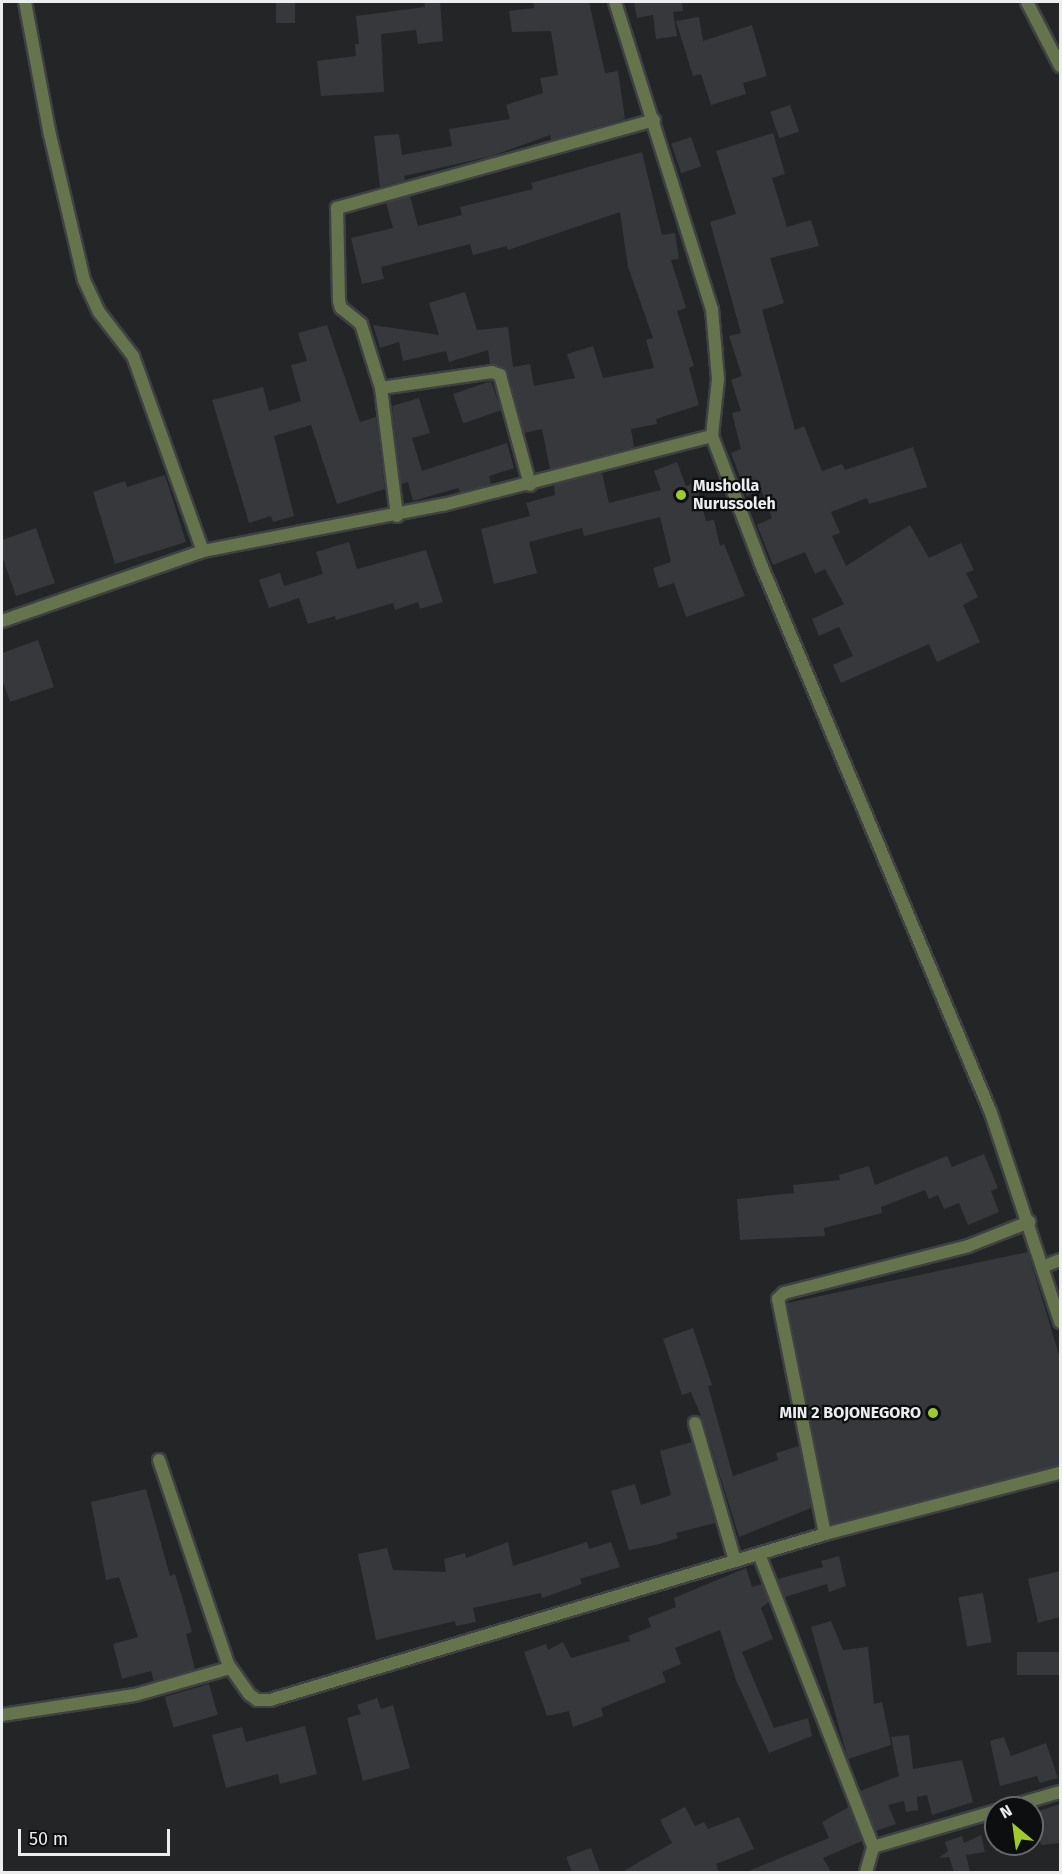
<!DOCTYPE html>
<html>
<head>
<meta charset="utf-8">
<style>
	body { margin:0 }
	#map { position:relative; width:1062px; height:1874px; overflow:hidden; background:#232527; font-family:"Fira Sans",sans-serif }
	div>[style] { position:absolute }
	.building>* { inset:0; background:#37383b; transform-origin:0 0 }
	.roads { filter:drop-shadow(2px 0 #3f4143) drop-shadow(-2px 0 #3f4143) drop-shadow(0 2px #3f4143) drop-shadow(0 -2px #3f4143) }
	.minor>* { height:12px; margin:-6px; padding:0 6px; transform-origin:6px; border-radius:6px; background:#66744d }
	.dots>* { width:16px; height:16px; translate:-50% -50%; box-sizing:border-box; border:3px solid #0d0e0f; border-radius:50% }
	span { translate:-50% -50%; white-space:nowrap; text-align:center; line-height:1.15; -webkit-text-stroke:4.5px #0d0e0f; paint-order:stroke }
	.poi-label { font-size:16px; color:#ecedef; font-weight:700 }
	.left { translate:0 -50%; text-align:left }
	.right { translate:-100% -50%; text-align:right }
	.frame { position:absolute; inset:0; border:3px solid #ecedef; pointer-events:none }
	.north { position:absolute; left:984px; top:1796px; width:60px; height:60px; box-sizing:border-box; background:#0d0e0f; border:2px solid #666769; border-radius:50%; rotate:331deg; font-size:16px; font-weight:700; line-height:24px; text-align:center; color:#ecedef }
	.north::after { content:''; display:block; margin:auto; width:21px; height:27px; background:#9eca2f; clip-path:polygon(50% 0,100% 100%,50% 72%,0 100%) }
	.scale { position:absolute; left:18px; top:1829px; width:152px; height:27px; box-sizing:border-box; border:3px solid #ecedef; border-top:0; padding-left:8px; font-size:18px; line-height:21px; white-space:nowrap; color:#ecedef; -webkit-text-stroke:4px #0d0e0f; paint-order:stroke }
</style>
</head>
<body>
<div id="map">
	<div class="building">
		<i style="left:276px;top:2px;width:19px;height:21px"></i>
		<i style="clip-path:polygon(424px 2px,440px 2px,443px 41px,418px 44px,416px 30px,381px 34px,384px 92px,321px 96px,317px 61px,356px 56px,355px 44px,359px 44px,356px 16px,425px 7px)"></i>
		<i style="clip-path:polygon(533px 2px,589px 2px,605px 73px,618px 71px,625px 119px,551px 140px,550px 135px,492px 156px,404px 176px,405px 180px,380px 187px,374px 136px,399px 134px,402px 155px,452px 146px,449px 129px,510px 119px,506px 105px,543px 93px,540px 78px,558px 75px,551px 31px,512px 32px,509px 11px,534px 8px)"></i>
		<i style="clip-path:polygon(634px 2px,682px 2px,683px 11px,673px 12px,677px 36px,656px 39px,653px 15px,637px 18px)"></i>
		<i style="clip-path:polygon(699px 17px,703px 41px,752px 25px,767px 76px,743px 83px,746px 94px,711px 105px,701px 74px,693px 76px,676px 21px)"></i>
		<i style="left:790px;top:105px;width:28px;height:21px;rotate:71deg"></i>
		<i style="clip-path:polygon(773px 133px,785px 174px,772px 178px,787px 227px,811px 220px,819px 246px,770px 258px,784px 303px,762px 310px,795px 430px,804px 426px,822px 471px,842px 464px,845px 470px,913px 447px,927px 487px,869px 504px,867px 498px,831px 512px,840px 533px,832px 536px,846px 566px,910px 525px,929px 558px,961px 543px,974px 570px,966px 573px,978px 597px,963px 605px,980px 642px,937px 662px,929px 644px,841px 683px,833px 665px,853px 656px,839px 627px,819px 636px,812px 619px,844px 604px,825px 569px,815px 574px,805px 552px,773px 565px,757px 525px,772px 518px,761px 490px,747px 496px,731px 453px,741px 449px,732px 413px,741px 411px,731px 380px,742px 376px,729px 336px,741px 333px,710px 222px,736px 214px,716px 151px)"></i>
		<i style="left:691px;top:137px;width:31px;height:21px;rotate:71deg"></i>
		<i style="clip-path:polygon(642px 152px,662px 235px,675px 233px,679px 259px,671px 260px,686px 308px,677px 311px,694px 366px,689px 368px,699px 405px,656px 419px,657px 424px,631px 429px,634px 447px,550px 469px,542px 429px,524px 433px,508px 372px,490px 364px,488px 350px,449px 362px,446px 351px,403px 361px,399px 342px,380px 348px,373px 325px,439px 335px,429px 303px,465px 292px,477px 330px,508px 327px,513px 367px,530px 364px,534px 386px,575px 378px,567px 354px,593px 346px,603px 378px,654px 368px,646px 340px,653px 338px,628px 267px,620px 212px,508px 250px,507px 246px,473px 255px,470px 244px,381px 267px,384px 279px,362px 284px,351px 238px,393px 228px,386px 203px,410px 196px,418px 226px,462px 215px,460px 207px,533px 189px,531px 183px)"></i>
		<i style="clip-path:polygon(327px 325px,360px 422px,376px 417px,385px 489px,337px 504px,311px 425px,274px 436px,294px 516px,273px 522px,271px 516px,249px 523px,212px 400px,263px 387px,269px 411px,301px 401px,291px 365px,307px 361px,298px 333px)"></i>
		<i style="left:491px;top:381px;width:31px;height:40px;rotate:71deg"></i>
		<i style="clip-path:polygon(419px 398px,430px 433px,412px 438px,422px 471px,507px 443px,514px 468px,489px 476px,491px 484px,460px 492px,458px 488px,413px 501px,408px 482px,401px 484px,392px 406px)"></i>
		<i style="clip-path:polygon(677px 462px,686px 486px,696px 482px,706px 521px,714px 520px,720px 546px,724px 544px,745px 596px,686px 617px,674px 583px,659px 588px,653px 568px,671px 562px,660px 517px,584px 536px,582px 528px,529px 542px,537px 573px,494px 584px,481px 529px,530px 516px,526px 503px,555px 495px,554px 485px,602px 473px,609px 503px,661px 490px,654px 471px)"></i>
		<i style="clip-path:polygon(165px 475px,186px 542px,115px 564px,93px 492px,125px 481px,127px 487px)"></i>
		<i style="clip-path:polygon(36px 528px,55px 583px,16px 596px,2px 556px,2px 540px)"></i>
		<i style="clip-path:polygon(349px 542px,357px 569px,426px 550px,443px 602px,420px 609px,418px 602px,395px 610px,393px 603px,336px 620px,335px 616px,308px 624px,299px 598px,269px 608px,259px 580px,280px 573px,284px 586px,323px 574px,316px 552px)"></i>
		<i style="clip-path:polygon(38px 640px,54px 687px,10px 702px,2px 679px,2px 653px)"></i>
		<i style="clip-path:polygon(984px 1154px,998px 1188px,991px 1191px,999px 1212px,968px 1225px,959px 1203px,944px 1209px,938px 1195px,929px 1199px,925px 1190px,881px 1207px,882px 1213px,824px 1228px,825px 1236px,740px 1240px,737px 1199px,794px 1193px,793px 1185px,840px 1180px,839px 1175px,869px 1166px,875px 1185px,947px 1156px,952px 1167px)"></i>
		<i style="clip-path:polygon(1028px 1252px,1060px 1358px,1060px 1465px,831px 1524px,787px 1303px)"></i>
		<i style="clip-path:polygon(693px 1328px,712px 1385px,708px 1386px,733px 1476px,778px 1460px,776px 1453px,799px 1446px,811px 1508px,739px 1537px,703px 1421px,691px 1392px,682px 1395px,663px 1339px)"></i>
		<i style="clip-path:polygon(692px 1442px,715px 1523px,676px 1533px,678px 1538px,660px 1544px,629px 1550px,611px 1491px,635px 1484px,641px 1505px,671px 1495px,660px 1451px)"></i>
		<i style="clip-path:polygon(146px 1489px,170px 1576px,175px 1574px,185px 1607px,192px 1632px,186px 1634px,195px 1669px,154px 1681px,151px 1671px,122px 1679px,113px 1644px,138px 1637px,119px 1577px,106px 1580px,91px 1502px)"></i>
		<i style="clip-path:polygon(508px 1542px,513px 1566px,587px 1542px,589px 1549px,611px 1542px,620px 1567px,580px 1579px,582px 1584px,542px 1598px,541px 1593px,473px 1608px,476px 1622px,456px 1626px,455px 1621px,376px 1640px,358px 1554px,387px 1548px,393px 1570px,446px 1572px,444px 1559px,465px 1553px,466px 1558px)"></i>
		<i style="clip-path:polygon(839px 1556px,846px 1586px,829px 1592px,827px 1584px,785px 1597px,778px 1579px,823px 1567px,821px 1561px)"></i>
		<i style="clip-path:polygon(746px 1568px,752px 1587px,762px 1584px,769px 1602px,761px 1608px,773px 1639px,742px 1652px,774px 1728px,808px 1718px,812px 1736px,769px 1753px,736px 1680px,720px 1630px,675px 1648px,681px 1664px,662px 1672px,666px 1682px,601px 1708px,603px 1716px,573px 1727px,569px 1711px,547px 1716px,524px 1652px,546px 1644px,548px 1650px,563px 1642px,571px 1658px,630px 1641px,628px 1636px,651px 1627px,648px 1618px,676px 1607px,674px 1598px)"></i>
		<i style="clip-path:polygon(1060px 1571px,1060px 1617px,1038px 1623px,1028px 1579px)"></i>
		<i style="left:983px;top:1593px;width:50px;height:25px;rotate:80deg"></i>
		<i style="clip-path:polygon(831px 1621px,843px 1650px,868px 1647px,874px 1704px,882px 1702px,891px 1745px,848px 1759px,811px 1627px)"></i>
		<i style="left:1060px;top:1652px;width:23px;height:43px;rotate:90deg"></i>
		<i style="left:209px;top:1684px;width:32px;height:46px;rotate:74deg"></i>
		<i style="clip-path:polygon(377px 1698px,381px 1709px,393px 1705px,410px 1768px,363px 1781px,347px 1718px,361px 1714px,357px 1705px)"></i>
		<i style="clip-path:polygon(305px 1726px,317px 1774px,280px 1784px,278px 1774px,226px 1788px,212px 1735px,242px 1727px,246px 1742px)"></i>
		<i style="clip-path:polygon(909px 1735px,913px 1769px,962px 1760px,973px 1802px,932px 1815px,927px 1795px,917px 1797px,918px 1810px,906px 1812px,904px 1801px,888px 1805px,896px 1824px,876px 1831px,860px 1791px,899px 1776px,891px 1737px)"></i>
		<i style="clip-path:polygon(1004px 1737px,1011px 1756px,1046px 1743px,1058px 1778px,1040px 1783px,1037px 1776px,1000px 1786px,990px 1741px)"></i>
		<i style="clip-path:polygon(1060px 1804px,1060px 1843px,1041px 1845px,1033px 1813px)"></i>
		<i style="clip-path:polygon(685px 1807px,695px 1826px,704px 1822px,708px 1829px,739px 1817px,754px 1849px,716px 1864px,719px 1872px,622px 1872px,672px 1843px,660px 1820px)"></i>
		<i style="clip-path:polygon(849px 1807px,862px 1841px,823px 1858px,831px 1872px,746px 1872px,829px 1838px,822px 1822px)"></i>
		<i style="clip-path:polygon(981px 1835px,985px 1852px,966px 1855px,970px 1872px,954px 1872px,949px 1857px,939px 1858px,948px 1851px,945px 1842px,962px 1836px,964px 1843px)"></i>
		<i style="clip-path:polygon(591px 1848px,600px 1872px,572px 1872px,566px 1857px)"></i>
	</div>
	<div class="roads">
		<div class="minor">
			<i style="left:25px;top:2px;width:135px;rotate:79.4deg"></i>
			<i style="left:50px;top:135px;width:149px;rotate:76.8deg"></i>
			<i style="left:84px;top:280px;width:35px;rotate:65deg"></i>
			<i style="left:99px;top:312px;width:56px;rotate:52.3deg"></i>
			<i style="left:133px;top:356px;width:207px;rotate:70.3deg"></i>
			<i style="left:615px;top:2px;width:322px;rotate:72.5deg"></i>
			<i style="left:712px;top:309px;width:70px;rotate:85.1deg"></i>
			<i style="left:718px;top:379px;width:57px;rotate:96deg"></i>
			<i style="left:712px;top:436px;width:135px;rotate:69.1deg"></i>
			<i style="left:760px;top:562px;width:597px;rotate:67.25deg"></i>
			<i style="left:991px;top:1113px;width:220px;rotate:71.7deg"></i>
			<i style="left:1027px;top:2px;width:72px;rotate:62.7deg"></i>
			<i style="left:381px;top:388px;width:67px;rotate:-107.4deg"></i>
			<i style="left:361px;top:324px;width:26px;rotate:-141deg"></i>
			<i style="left:341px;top:308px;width:7px;rotate:-106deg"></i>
			<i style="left:339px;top:301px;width:93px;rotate:-91.2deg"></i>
			<i style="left:337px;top:208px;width:329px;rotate:-15.5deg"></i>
			<i style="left:397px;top:516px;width:129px;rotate:-97.1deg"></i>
			<i style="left:381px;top:388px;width:112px;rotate:-8.2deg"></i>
			<i style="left:492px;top:372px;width:9px;rotate:21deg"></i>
			<i style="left:500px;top:375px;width:114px;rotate:74.7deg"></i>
			<i style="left:2px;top:621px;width:213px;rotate:-19.2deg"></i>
			<i style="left:203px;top:551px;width:244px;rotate:-10.9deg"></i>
			<i style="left:443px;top:505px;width:278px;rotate:-14.4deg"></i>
			<i style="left:1042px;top:1267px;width:19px;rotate:-21deg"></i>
			<i style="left:695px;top:1423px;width:144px;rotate:73.8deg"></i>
			<i style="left:159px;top:1460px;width:215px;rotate:71.3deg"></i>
			<i style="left:228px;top:1664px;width:37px;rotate:55deg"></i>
			<i style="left:249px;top:1694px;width:10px;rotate:37deg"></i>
			<i style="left:257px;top:1700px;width:13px"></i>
			<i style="left:270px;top:1700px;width:579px;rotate:-16.65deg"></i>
			<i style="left:825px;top:1534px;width:243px;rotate:-14.6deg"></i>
			<i style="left:825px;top:1534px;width:240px;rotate:-101.3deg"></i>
			<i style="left:778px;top:1299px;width:8px;rotate:-45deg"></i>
			<i style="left:784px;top:1293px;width:190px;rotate:-14.3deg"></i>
			<i style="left:968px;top:1246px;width:66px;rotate:-21.5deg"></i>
			<i style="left:759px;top:1554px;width:314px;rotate:68.7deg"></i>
			<i style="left:2px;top:1715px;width:134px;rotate:-8.6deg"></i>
			<i style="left:135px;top:1695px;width:99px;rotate:-15.9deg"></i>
			<i style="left:1005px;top:1808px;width:57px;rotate:-16.2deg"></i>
			<i style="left:866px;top:1872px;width:26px;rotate:-74deg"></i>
			<i style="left:873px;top:1847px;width:128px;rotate:-16.3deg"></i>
		</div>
	</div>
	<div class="dots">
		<i style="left:681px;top:495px;background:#9eca2f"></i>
		<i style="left:933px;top:1413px;background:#9eca2f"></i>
	</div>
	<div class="poi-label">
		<span class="left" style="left:693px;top:495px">Musholla<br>Nurussoleh</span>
		<span class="right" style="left:921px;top:1413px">MIN 2 BOJONEGORO</span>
	</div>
	<div class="frame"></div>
	<div class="north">N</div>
	<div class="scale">50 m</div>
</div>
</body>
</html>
